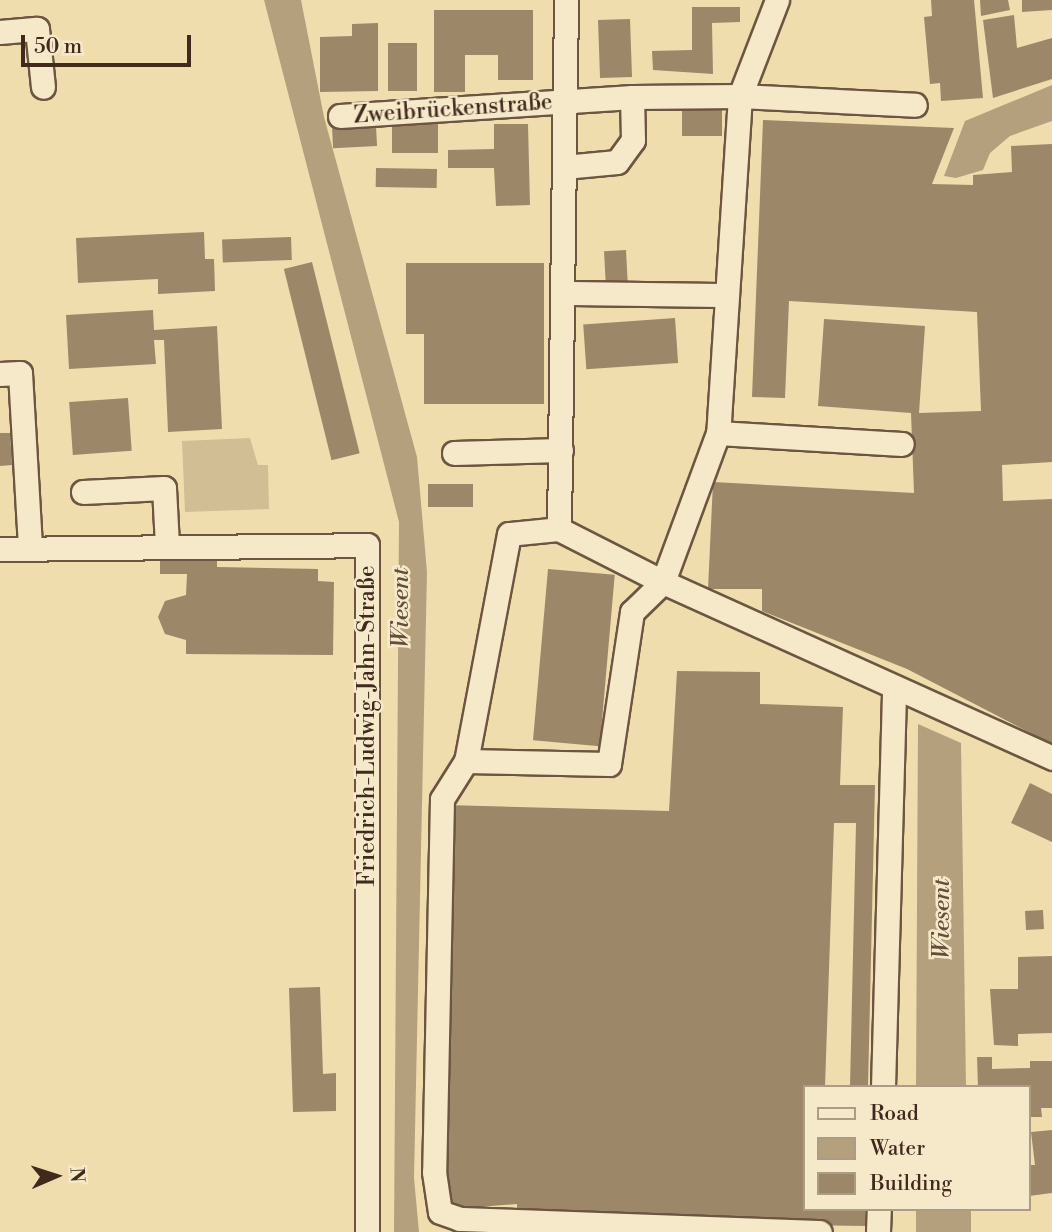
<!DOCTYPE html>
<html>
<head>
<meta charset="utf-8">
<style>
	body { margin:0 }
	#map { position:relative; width:1052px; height:1232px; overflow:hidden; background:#f0ddae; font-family:"Libre Bodoni",serif }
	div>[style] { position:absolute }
	.green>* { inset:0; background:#d2be95 }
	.water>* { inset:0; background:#b4a07d; transform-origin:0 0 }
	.building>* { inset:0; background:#9c8768; transform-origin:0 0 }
	.roads { filter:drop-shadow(2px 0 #6d5641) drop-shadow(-2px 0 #6d5641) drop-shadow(0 2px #6d5641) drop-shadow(0 -2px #6d5641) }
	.minor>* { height:23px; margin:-11.5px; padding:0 11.5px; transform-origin:11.5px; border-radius:11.5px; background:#f5e9ca }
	span { translate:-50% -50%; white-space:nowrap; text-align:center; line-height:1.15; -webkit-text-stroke:5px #f5e9ca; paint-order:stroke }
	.street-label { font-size:23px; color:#41291d }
	.water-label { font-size:24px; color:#644d3a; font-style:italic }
	.legend { position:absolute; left:803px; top:1085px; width:228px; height:126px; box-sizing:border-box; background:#f5e9ca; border:2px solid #ad9c85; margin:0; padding:9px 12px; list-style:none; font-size:21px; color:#41291d }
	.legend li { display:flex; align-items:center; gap:14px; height:35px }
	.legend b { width:35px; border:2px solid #ad9c85 }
	.north { position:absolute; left:21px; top:1141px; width:70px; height:70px; -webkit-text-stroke:5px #f5e9ca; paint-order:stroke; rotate:87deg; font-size:19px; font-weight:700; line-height:28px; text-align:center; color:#41291d }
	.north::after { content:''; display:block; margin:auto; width:24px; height:32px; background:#41291d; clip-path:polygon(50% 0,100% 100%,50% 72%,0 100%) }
	.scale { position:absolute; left:21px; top:35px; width:170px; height:32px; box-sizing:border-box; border:4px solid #41291d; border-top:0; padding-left:9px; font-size:21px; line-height:24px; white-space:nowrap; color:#41291d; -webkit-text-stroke:5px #f5e9ca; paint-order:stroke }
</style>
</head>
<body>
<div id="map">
	<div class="green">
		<i style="clip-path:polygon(250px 438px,258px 465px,268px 465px,269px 509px,185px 512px,182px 441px)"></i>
	</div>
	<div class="water">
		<i style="clip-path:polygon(264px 0,301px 0,324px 117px,417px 457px,427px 572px,414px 1178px,419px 1232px,394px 1232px,399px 522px)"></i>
		<i style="clip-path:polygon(1052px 85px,1052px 121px,1010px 136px,990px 153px,983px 170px,956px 178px,944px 176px,965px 121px)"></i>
		<i style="clip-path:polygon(918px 724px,961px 743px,966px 1087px,916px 1087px)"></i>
		<i style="left:916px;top:1209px;width:55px;height:23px"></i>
	</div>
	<div class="building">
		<i style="clip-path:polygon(931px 0,974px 0,983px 98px,941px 101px,940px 83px,930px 84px,924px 17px,932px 16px)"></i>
		<i style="clip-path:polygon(980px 0,1008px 0,1010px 10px,981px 16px)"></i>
		<i style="clip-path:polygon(1022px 0,1052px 0,1052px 10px,1022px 12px)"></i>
		<i style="clip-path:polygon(692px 7px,740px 7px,740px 22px,712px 23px,713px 74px,653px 70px,652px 51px,692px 50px)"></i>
		<i style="clip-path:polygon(434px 10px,533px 10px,533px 80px,498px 80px,498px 55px,465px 55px,465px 92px,434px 92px)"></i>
		<i style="clip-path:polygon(1014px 15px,1017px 48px,1052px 38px,1052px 79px,993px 98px,983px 20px)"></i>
		<i style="left:630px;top:19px;width:58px;height:32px;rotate:88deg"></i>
		<i style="clip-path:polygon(378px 23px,378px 91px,320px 92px,320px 37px,352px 36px,352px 24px)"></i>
		<i style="left:388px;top:43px;width:29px;height:48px"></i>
		<i style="left:682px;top:108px;width:40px;height:28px"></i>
		<i style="left:392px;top:119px;width:46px;height:34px"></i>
		<i style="clip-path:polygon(763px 120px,954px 128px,932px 184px,973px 185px,973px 175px,1012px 172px,1011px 146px,1052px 144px,1052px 462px,1002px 465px,1003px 501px,1052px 499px,1052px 744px,907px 669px,762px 611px,762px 589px,708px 589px,713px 482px,914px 493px,911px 413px,818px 406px,824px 319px,925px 326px,919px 413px,981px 411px,977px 312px,789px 301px,785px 398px,752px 397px)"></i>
		<i style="clip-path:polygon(494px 124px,528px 124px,530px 205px,496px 206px,494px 168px,448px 168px,448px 150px,494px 149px)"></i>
		<i style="left:376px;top:126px;width:20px;height:44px;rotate:87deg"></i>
		<i style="left:376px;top:168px;width:61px;height:19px;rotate:1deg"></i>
		<i style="clip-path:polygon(204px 232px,205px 259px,214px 259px,215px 291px,158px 294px,158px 279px,78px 283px,76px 238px)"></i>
		<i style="left:291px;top:237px;width:23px;height:69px;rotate:88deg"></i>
		<i style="left:626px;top:250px;width:37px;height:22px;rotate:87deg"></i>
		<i style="left:312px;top:262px;width:197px;height:29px;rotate:76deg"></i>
		<i style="clip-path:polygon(406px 263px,544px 263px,544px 404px,424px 404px,424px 334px,406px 334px)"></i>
		<i style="clip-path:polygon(153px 310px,154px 330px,217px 326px,222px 429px,168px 432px,164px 340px,154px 340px,156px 364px,69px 369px,66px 315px)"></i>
		<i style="left:675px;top:318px;width:45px;height:92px;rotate:86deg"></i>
		<i style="left:128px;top:398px;width:53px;height:59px;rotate:86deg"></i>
		<i style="clip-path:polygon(0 433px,10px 433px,12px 465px,0 466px)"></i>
		<i style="left:473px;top:484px;width:23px;height:45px;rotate:90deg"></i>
		<i style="clip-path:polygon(160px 556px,217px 557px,217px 567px,318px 569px,318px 581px,334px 582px,333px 655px,186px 654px,186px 640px,165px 634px,158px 617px,165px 601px,186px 595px,187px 574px,160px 574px)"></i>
		<i style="left:548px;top:569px;width:67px;height:172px;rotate:5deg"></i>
		<i style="clip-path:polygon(677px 671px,760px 672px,760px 704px,843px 707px,840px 785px,875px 785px,868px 1087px,850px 1087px,856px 823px,834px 823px,825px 1087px,805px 1087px,805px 1209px,865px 1209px,865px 1226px,517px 1221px,517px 1204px,442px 1210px,446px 805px,669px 811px)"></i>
		<i style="clip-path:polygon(1030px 783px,1052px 794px,1052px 842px,1011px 823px)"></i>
		<i style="left:1043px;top:910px;width:19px;height:18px;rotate:87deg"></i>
		<i style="clip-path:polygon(1052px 956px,1052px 1033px,1018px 1034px,1018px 1046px,994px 1045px,990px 989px,1018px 989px,1018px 957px)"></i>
		<i style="clip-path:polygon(320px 987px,323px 1074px,336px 1073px,336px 1111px,293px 1112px,289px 988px)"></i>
		<i style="clip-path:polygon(977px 1057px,992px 1057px,992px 1069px,1030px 1068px,1030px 1061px,1052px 1061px,1052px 1108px,1041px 1108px,1042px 1117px,1029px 1117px,1029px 1087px,978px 1087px)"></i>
		<i style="clip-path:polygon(1052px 1130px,1052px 1193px,1029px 1196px,1029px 1165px,1035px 1165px,1031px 1132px)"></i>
	</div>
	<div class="roads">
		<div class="minor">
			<i style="left:777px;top:0;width:103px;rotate:111.1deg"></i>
			<i style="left:740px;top:96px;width:175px;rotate:2.9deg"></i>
			<i style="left:0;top:32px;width:37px;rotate:-5deg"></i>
			<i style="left:37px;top:29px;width:58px;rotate:84.1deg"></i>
			<i style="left:340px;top:116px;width:293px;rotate:-3.7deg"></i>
			<i style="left:632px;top:97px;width:108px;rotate:-0.5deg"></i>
			<i style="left:740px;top:96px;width:338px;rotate:93.7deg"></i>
			<i style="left:718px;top:433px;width:159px;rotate:110.3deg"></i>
			<i style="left:663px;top:582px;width:427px;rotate:24.3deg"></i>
			<i style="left:564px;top:167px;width:53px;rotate:-5.4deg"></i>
			<i style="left:617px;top:162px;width:27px;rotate:-54deg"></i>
			<i style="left:633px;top:140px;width:43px;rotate:-91.3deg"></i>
			<i style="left:563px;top:293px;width:164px;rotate:0.7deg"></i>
			<i style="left:0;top:374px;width:20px;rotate:-3deg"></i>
			<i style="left:20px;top:373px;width:175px;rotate:86.7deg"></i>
			<i style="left:718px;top:433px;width:184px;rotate:3.4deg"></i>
			<i style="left:454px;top:453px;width:107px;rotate:-1.6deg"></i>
			<i style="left:83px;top:492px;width:81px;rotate:-2.8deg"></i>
			<i style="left:164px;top:488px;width:57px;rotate:87deg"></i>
			<i style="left:559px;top:529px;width:50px;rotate:174.3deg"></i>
			<i style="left:509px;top:534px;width:231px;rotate:100.7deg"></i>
			<i style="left:466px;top:761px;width:45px;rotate:122.3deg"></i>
			<i style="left:442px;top:799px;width:373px;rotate:91.2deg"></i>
			<i style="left:434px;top:1172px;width:40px;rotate:81.5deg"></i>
			<i style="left:440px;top:1212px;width:21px;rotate:19deg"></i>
			<i style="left:460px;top:1219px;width:360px;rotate:2.1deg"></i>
			<i style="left:0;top:549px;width:367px;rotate:-0.6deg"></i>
			<i style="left:367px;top:545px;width:687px;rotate:90deg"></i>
			<i style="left:466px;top:761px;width:143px;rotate:1.2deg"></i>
			<i style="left:609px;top:764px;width:154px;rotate:-81.4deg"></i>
			<i style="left:632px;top:612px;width:43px;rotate:-44.1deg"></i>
			<i style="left:663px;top:582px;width:117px;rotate:-153deg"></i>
			<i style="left:559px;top:529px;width:529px;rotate:-89.24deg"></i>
			<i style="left:883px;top:1087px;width:400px;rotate:-88.4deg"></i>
			<i style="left:878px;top:1232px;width:23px;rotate:-88deg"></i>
		</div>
	</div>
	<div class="street-label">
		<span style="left:453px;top:109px;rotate:-4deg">Zweibrückenstraße</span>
		<span style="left:367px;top:726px;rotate:-90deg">Friedrich-Ludwig-Jahn-Straße</span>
	</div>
	<div class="water-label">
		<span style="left:402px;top:608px;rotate:-90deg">Wiesent</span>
		<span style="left:943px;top:919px;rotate:-90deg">Wiesent</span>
	</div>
	<ul class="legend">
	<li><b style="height:9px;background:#f5e9ca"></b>Road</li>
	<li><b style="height:19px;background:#b4a07d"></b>Water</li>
	<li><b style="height:19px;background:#9c8768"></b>Building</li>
	</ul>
	<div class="north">N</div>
	<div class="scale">50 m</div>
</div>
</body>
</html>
